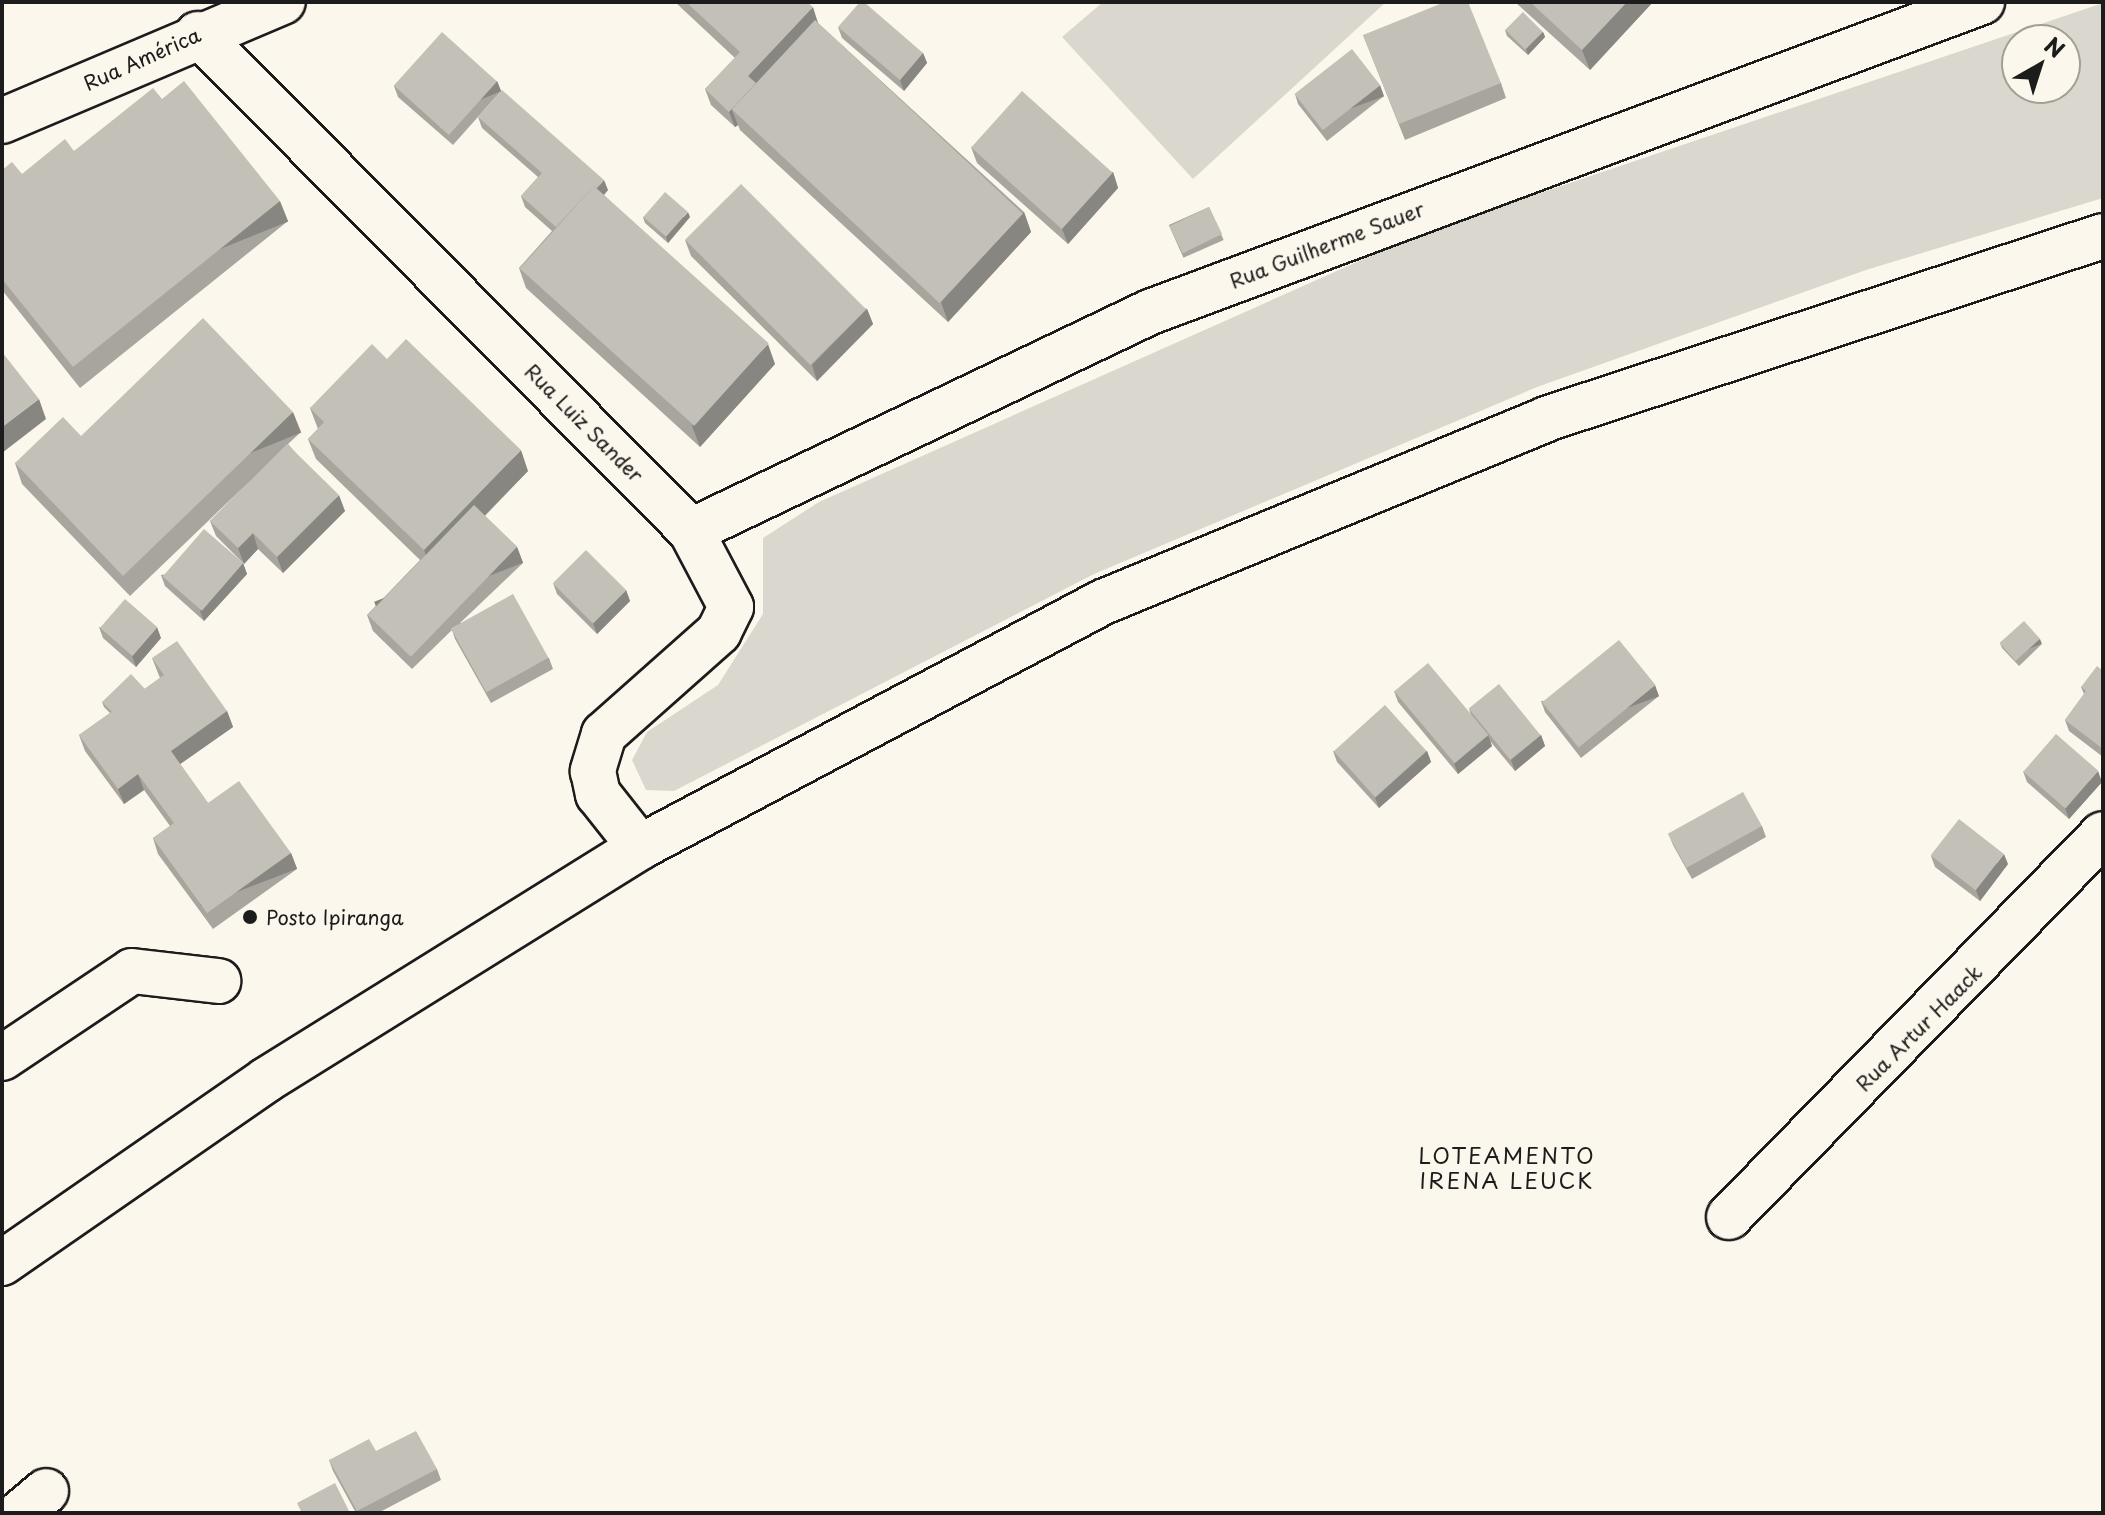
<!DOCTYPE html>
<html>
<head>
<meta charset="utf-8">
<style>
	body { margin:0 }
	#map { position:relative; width:2105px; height:1515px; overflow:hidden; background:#fbf7ec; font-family:"Playpen Sans",sans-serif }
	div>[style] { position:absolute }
	.green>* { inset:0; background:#dad7ce }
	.roads { filter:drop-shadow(2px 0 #1c1c1c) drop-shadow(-2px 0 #1c1c1c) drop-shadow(0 2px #1c1c1c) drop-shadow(0 -2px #1c1c1c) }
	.minor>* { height:44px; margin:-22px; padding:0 22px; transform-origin:22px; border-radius:22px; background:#fbf7ec }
	.major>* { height:44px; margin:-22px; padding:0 22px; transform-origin:22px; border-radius:22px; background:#fbf7ec }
	.wall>* { inset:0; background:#a8a59e; transform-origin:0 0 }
	.shaded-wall>* { inset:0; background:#888681; transform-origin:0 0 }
	.building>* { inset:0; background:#c3c0b8; transform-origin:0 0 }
	.dots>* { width:22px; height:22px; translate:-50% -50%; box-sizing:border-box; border:4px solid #fbf7ec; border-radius:50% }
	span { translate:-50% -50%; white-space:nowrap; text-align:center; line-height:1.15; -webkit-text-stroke:7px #fbf7ec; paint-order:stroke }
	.street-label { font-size:20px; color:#1c1c1c }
	.poi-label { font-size:20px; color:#1c1c1c }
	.left { translate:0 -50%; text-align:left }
	.neighbourhood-label { font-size:22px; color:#1c1c1c; letter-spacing:2px }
	.frame { position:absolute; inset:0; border:4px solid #1c1c1c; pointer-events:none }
	.north { position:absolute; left:2001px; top:24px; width:80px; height:80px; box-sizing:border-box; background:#fbf7ec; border:2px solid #a29f99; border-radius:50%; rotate:39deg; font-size:22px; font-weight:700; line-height:32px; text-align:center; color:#1c1c1c }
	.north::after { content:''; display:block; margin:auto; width:28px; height:36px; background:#1c1c1c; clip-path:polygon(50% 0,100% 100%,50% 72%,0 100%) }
</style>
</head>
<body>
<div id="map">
	<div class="green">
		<i style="clip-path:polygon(1103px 2px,1386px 2px,1193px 179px,1062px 37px)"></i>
		<i style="clip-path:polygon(evenodd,2103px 3px,2103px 198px,1866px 270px,1537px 387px,1094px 574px,674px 791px,646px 790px,632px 760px,647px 732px,718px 685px,763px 614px,763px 538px,819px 502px,1422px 233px,2103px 3px,2017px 40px,2065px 40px,2065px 88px,2017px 88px,2017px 40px)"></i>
	</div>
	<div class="roads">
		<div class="minor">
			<i style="left:198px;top:34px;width:700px;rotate:45.23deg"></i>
			<i style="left:691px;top:531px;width:86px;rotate:62.2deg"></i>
			<i style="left:731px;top:607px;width:28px;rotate:116deg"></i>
			<i style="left:719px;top:632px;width:154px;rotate:138.4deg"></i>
			<i style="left:604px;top:734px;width:39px;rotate:107deg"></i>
			<i style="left:593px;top:771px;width:24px;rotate:78deg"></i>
			<i style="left:598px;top:794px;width:68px;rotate:51.6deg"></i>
			<i style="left:2px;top:121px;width:305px;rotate:-23deg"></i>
			<i style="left:691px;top:531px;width:509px;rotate:-25.51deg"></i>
			<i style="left:1150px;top:312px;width:888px;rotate:-20.44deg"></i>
			<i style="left:2px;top:1058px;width:156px;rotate:-33.8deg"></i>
			<i style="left:132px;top:971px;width:87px;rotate:6.6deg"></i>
			<i style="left:1729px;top:1217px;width:535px;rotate:-45.68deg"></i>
			<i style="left:20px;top:1513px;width:34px;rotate:-40deg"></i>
		</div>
		<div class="major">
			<i style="left:2px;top:1263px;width:321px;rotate:-34.7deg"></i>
			<i style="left:266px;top:1080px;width:441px;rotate:-31.9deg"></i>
			<i style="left:640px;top:847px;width:524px;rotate:-27.89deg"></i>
			<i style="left:1103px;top:602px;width:479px;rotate:-22.4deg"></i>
			<i style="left:1546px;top:419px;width:586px;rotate:-18.19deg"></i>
		</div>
	</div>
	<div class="wall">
		<i style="clip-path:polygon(675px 2px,807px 2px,818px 23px,1024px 212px,1031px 232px,948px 322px,740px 130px,738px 125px,735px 127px,711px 105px,705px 89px,735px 58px)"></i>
		<i style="clip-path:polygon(1515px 2px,1653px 2px,1590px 70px)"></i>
		<i style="clip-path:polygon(838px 27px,923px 53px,927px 63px,904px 91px,842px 38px)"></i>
		<i style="clip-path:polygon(1505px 30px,1543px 32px,1545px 37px,1528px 55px,1507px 36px)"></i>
		<i style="clip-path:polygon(1363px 35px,1501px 83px,1506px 98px,1405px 140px)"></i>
		<i style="clip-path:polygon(497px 81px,501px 91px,453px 145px,398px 97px,394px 86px)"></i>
		<i style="clip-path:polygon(1295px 94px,1384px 96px,1327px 141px,1298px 104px)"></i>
		<i style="clip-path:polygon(162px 99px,288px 221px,80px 388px,2px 290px,2px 170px,22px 174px,74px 151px)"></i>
		<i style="clip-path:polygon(478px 117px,608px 190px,604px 195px,775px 364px,700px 447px,526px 288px,519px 268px,552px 231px,525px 207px,521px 196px,538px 177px,482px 128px)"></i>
		<i style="clip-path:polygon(971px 147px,1113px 172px,1118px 188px,1068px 244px,977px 163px)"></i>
		<i style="left:1209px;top:207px;width:36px;height:44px;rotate:66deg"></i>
		<i style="clip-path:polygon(643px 217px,690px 217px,668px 243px,645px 223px)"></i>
		<i style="clip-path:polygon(685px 240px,867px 309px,873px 324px,817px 381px,691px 256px)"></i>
		<i style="clip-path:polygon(387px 359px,528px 471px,485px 516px,517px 547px,523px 563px,460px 623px,549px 658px,553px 669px,491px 703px,455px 639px,452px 630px,412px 669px,373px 631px,367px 615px,420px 560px,316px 459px,308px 439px,318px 429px,310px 408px)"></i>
		<i style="clip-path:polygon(301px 432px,288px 444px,345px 511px,283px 573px,258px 549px,244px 564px,216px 536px,210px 521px,252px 479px,130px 596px,22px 484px,15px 463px,81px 436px)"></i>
		<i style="clip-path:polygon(243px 563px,247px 574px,204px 621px,165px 586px,161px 575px)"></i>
		<i style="clip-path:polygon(553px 583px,626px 590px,630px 601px,597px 634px,557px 594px)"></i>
		<i style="clip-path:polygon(99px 627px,161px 638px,136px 667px,103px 638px)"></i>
		<i style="clip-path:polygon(2000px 643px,2042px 644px,2019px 666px,2002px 648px)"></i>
		<i style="clip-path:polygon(152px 658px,227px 711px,233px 727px,180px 764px,208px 803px,291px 853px,297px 869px,213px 929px,158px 854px,153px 838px,170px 826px,144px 790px,124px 804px,85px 751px,79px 735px,110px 713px,104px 707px,102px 702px,145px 689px,160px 678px)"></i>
		<i style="clip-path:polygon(2103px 671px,2103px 757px,2069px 731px,2065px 720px,2084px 694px,2081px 687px)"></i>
		<i style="clip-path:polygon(1394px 691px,1471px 715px,1469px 709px,1541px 735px,1545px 746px,1515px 771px,1490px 741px,1492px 746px,1458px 774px,1398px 702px)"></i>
		<i style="clip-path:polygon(1659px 696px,1581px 758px,1545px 712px,1541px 701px)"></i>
		<i style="clip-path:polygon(1333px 751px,1427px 751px,1431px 762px,1379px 808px,1337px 762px)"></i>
		<i style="clip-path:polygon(2023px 771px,2102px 782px,2069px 819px,2027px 782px)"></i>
		<i style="clip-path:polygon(1762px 826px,1766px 837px,1692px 879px,1673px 845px,1669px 835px)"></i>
		<i style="clip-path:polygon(1931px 856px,2008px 864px,1980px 901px,1935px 867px)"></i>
		<i style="clip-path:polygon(376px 1451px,437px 1469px,441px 1480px,378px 1513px,356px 1513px,333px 1471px,329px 1460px)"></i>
	</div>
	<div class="shaded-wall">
		<i style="clip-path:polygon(1627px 2px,1653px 2px,1590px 70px,1582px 50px)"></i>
		<i style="clip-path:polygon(813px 7px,818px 23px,732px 110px,738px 125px,735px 127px,729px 112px,748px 76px)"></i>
		<i style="clip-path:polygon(1543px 32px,1545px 37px,1528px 55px,1526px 49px)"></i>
		<i style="clip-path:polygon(923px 53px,927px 63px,904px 91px,900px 80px)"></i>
		<i style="left:497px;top:81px;width:11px;height:72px;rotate:68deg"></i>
		<i style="left:1380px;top:85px;width:12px;height:73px;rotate:70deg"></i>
		<i style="clip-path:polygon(1113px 172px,1118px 188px,1068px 244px,1062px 229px)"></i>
		<i style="clip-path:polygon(604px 180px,608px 190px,563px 241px,560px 230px)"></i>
		<i style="left:280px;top:201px;width:22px;height:265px;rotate:68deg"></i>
		<i style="clip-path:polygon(688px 212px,690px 217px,668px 243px,666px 237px)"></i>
		<i style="clip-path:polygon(1024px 212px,1031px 232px,948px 322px,941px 302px)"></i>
		<i style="clip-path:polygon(867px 309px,873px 324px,817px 381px,812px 365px)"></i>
		<i style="clip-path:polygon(768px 344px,775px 364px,700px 447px,692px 426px)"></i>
		<i style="clip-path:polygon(39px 399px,46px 419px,2px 453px,2px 427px)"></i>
		<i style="left:293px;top:412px;width:22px;height:236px;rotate:68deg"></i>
		<i style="clip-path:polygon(521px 450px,528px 471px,431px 570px,424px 550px)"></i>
		<i style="clip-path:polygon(339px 495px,345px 511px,283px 573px,277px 557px)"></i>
		<i style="clip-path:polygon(253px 533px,258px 549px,244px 564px,238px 548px)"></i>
		<i style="left:517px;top:547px;width:17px;height:153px;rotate:69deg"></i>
		<i style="clip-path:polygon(243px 563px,247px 574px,204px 621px,200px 611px)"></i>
		<i style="clip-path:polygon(626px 590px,630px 601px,597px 634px,593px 623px)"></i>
		<i style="clip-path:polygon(157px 627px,161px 638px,136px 667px,132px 656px)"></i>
		<i style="left:2040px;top:639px;width:5px;height:32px;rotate:68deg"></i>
		<i style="left:1655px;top:685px;width:12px;height:100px;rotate:70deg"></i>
		<i style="clip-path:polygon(227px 711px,233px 727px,176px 767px,171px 751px)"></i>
		<i style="clip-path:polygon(1488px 735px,1492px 746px,1458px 774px,1454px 763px)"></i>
		<i style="clip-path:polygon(1541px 735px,1545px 746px,1515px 771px,1511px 760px)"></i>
		<i style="clip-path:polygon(1427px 751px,1431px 762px,1379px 808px,1375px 798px)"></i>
		<i style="clip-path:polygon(2098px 771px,2102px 782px,2069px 819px,2065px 808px)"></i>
		<i style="clip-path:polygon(138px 774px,144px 790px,124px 804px,118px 789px)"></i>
		<i style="left:291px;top:853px;width:17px;height:103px;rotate:69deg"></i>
		<i style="clip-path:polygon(2004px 854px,2008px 864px,1980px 901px,1976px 890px)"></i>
	</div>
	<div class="building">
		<i style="clip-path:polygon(686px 2px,807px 2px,813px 7px,748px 76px,756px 83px,729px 112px,705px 89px,740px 52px)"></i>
		<i style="clip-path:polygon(860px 2px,864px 2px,923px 53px,900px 80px,838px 27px)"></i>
		<i style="clip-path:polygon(1445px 2px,1468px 2px,1501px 83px,1399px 124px,1363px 35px)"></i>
		<i style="clip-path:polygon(1530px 2px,1627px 2px,1582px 50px)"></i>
		<i style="left:1523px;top:12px;width:28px;height:25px;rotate:45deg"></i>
		<i style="left:815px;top:20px;width:284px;height:122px;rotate:43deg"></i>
		<i style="left:442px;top:32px;width:74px;height:72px;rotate:42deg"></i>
		<i style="left:1352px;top:49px;width:46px;height:73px;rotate:52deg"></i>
		<i style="clip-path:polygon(184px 81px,280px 201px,73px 367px,2px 279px,2px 170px,12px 162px,22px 174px,65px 139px,74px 151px,153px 88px,162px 99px)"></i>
		<i style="clip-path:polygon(502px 90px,604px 180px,597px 188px,594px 186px,556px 227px,521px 196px,542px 173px,478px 117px)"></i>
		<i style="left:1022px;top:91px;width:122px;height:76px;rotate:42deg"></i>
		<i style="left:741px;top:184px;width:177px;height:79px;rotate:45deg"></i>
		<i style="left:594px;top:186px;width:235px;height:111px;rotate:42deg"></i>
		<i style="left:665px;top:192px;width:30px;height:33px;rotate:41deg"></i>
		<i style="left:1209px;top:207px;width:30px;height:44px;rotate:64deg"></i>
		<i style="clip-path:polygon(203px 318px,293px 412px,123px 576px,15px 463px,63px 417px,81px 436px)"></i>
		<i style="clip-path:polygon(406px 339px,521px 450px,424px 550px,308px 439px,324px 422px,310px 408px,372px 344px,387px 359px)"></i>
		<i style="clip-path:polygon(2px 352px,39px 399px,2px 427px)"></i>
		<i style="clip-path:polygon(287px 444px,339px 495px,277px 557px,253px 533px,238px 548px,210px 521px)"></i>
		<i style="left:474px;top:505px;width:60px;height:153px;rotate:44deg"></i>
		<i style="left:204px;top:529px;width:52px;height:63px;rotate:41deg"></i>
		<i style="left:586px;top:550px;width:57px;height:47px;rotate:45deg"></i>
		<i style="left:513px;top:594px;width:73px;height:71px;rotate:61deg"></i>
		<i style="left:125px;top:599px;width:43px;height:38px;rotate:41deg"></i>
		<i style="left:2024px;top:621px;width:24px;height:33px;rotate:48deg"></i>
		<i style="left:1619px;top:640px;width:58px;height:99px;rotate:51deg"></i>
		<i style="clip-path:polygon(177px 641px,227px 711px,171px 751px,208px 803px,239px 781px,291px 853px,207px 913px,153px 838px,174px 823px,138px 774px,118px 789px,79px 735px,164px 675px,152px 658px)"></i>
		<i style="left:1428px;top:663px;width:94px;height:44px;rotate:50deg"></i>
		<i style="clip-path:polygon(2097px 666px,2103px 671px,2103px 749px,2065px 720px,2086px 691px,2081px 687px)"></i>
		<i style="clip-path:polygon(131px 674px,145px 689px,112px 712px,102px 702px)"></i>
		<i style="left:1499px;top:684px;width:66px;height:39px;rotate:51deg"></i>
		<i style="left:1385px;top:705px;width:62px;height:69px;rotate:48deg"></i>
		<i style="left:2056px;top:734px;width:56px;height:50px;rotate:41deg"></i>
		<i style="left:1743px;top:792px;width:39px;height:86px;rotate:61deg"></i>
		<i style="left:1959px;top:819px;width:57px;height:46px;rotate:38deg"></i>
		<i style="clip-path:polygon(416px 1431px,437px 1469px,357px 1511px,329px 1460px,369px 1439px,376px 1451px)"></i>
		<i style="clip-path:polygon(335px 1483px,350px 1513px,302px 1513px,297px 1503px)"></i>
	</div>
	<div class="dots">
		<i style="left:250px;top:917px;background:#1c1c1c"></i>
	</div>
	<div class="street-label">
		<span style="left:142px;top:59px;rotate:-24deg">Rua América</span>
		<span style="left:1327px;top:245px;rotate:-21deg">Rua Guilherme Sauer</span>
		<span style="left:584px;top:423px;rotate:45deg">Rua Luiz Sander</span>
		<span style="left:1919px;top:1028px;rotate:-45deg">Rua Artur Haack</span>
	</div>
	<div class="poi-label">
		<span class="left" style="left:266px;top:917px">Posto Ipiranga</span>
	</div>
	<div class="neighbourhood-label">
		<span style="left:1507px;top:1167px">LOTEAMENTO<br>IRENA LEUCK</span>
	</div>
	<div class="frame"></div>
	<div class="north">N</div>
</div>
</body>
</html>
